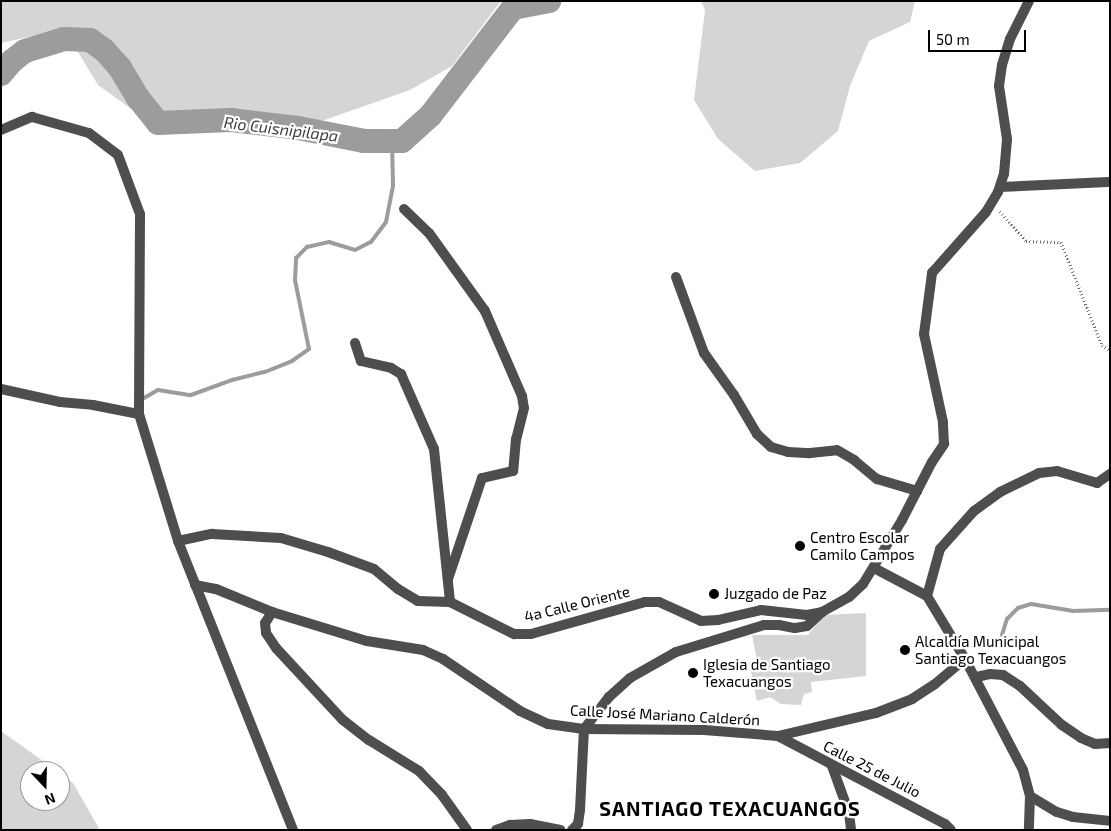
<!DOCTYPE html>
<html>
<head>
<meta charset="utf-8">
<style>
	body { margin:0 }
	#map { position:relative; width:1111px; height:831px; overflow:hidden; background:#fff; font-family:"Exo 2",sans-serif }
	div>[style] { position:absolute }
	.green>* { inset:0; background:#d5d5d5 }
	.stream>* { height:4px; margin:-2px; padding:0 2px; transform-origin:2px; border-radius:2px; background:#9c9c9c }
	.river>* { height:24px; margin:-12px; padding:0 12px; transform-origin:12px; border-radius:12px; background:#9c9c9c }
	.path>* { height:2.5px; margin-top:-1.25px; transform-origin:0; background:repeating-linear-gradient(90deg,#707070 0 1px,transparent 0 3.5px) }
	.minor>* { height:10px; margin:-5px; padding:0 5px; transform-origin:5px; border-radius:5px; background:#4e4e4e }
	.tertiary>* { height:10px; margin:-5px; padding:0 5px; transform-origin:5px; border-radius:5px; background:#4e4e4e }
	.dots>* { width:14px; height:14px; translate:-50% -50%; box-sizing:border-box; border:2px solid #fff; border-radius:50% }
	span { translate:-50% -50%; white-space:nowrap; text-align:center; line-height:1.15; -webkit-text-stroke:4.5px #fff; paint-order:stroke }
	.poi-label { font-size:15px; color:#000 }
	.left { translate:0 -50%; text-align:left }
	.street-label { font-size:15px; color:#000 }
	.water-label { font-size:16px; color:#3d3d3d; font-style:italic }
	.district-label { font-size:20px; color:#000; font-weight:700; letter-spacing:1px }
	.frame { position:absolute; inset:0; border:2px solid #000; pointer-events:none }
	.north { position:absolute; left:20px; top:761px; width:50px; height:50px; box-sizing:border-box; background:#fff; border:1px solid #999; border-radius:50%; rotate:159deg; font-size:14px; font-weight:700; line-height:20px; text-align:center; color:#000 }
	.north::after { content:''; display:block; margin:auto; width:18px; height:22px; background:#000; clip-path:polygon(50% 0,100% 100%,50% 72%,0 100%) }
	.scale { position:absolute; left:928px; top:30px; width:98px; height:22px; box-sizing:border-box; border:2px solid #000; border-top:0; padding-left:6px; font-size:15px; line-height:18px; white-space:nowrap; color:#000; -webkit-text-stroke:4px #fff; paint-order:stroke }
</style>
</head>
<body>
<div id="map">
	<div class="green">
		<i style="clip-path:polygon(1px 1px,501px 1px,452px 66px,410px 90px,316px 123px,241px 110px,147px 120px,98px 85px,64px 29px,1px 43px)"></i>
		<i style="clip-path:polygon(701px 1px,915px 1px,910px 22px,869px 41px,850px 86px,838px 131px,800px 163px,755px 171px,718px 139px,694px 100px,705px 10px)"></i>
		<i style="clip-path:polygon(866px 613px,866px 676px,811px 682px,812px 692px,804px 694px,801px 705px,781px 704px,770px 697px,757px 701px,749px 662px,757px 660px,752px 635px,808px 635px,824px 615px)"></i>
		<i style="clip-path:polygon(1px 731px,57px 771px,30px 771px,30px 801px,60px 801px,60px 773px,73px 783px,100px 830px,1px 830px)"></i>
	</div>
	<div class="stream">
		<i style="left:144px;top:398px;width:16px;rotate:-30deg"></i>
		<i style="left:158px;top:390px;width:33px;rotate:9deg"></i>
		<i style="left:191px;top:395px;width:44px;rotate:-20.1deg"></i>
		<i style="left:232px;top:380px;width:34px;rotate:-14deg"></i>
		<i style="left:265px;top:372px;width:29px;rotate:-22deg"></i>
		<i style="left:292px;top:361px;width:21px;rotate:-35deg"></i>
		<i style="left:309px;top:349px;width:70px;rotate:-101.5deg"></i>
		<i style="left:295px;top:280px;width:22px;rotate:-87deg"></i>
		<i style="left:296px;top:258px;width:16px;rotate:-45deg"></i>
		<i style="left:307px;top:247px;width:23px;rotate:-13deg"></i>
		<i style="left:329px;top:242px;width:27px;rotate:17deg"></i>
		<i style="left:355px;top:250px;width:18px;rotate:-27deg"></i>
		<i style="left:371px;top:242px;width:25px;rotate:-53deg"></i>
		<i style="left:386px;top:222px;width:38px;rotate:-79deg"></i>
		<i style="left:393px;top:185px;width:44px;rotate:-91.3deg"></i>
		<i style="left:1002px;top:635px;width:17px;rotate:-73deg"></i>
		<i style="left:1007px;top:619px;width:16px;rotate:-45deg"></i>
		<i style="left:1018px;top:608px;width:14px;rotate:-17deg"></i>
		<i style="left:1031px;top:604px;width:43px;rotate:9.5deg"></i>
		<i style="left:1073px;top:611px;width:37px;rotate:-2deg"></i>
	</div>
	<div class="river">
		<i style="left:1px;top:74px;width:17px;rotate:-50deg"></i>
		<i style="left:12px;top:61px;width:16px;rotate:-38deg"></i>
		<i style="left:25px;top:51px;width:41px;rotate:-17.1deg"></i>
		<i style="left:64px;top:39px;width:26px;rotate:2deg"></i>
		<i style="left:90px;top:40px;width:17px;rotate:36deg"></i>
		<i style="left:104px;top:50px;width:24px;rotate:48deg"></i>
		<i style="left:120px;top:68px;width:35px;rotate:59deg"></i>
		<i style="left:138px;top:98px;width:32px;rotate:51deg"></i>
		<i style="left:158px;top:123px;width:73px;rotate:-2.4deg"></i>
		<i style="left:231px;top:120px;width:67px;rotate:6.8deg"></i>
		<i style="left:298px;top:128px;width:67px;rotate:11.1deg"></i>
		<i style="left:364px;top:141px;width:38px"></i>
		<i style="left:402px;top:141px;width:38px;rotate:-42deg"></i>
		<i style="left:430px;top:116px;width:136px;rotate:-52.5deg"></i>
		<i style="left:513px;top:8px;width:37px;rotate:-11deg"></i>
	</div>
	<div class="path">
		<i style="left:1000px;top:211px;width:40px;rotate:49deg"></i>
		<i style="left:1026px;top:241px;width:35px;rotate:2deg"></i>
		<i style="left:1061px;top:242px;width:111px;rotate:68.3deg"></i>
		<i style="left:1102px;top:345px;width:10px;rotate:37deg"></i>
	</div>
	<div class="minor">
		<i style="left:1000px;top:187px;width:108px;rotate:-2.7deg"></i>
		<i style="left:404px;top:209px;width:35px;rotate:44deg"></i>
		<i style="left:429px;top:233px;width:96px;rotate:54.3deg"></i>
		<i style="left:485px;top:311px;width:93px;rotate:66.5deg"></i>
		<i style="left:522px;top:396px;width:12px;rotate:81deg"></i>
		<i style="left:524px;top:408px;width:32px;rotate:104deg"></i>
		<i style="left:516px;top:439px;width:32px;rotate:95deg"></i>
		<i style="left:513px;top:471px;width:32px;rotate:167deg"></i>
		<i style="left:482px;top:478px;width:107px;rotate:108.6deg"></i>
		<i style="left:676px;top:277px;width:81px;rotate:69.8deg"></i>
		<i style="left:704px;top:353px;width:52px;rotate:54.5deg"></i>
		<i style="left:734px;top:395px;width:45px;rotate:59.5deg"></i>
		<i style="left:757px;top:434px;width:19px;rotate:43deg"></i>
		<i style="left:771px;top:447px;width:18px;rotate:16deg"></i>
		<i style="left:788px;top:452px;width:22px;rotate:3deg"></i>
		<i style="left:810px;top:453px;width:27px;rotate:-6deg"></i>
		<i style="left:837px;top:450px;width:20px;rotate:30deg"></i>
		<i style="left:854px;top:460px;width:30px;rotate:40deg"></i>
		<i style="left:877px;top:479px;width:42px;rotate:16.7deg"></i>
		<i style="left:355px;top:343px;width:19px;rotate:72deg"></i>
		<i style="left:361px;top:361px;width:31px;rotate:13deg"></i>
		<i style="left:391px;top:368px;width:12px;rotate:31deg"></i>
		<i style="left:401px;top:374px;width:82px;rotate:66.3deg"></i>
		<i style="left:434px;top:449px;width:154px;rotate:84deg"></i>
		<i style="left:1px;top:389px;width:60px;rotate:12.4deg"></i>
		<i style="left:60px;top:402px;width:33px;rotate:5deg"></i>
		<i style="left:93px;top:405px;width:47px;rotate:11.1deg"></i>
		<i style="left:178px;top:541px;width:35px;rotate:-12deg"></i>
		<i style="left:212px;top:534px;width:69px;rotate:3.3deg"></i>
		<i style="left:281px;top:538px;width:49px;rotate:16.6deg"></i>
		<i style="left:328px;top:552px;width:49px;rotate:20.3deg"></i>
		<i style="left:374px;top:569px;width:31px;rotate:40deg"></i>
		<i style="left:398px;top:589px;width:23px;rotate:31deg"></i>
		<i style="left:418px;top:601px;width:32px;rotate:2deg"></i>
		<i style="left:450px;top:602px;width:72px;rotate:26.6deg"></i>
		<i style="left:514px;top:634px;width:17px"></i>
		<i style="left:531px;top:634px;width:118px;rotate:-15.7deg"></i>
		<i style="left:645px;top:602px;width:14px"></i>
		<i style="left:659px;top:602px;width:46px;rotate:24.3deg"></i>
		<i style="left:701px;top:621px;width:17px;rotate:-3deg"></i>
		<i style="left:718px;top:620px;width:44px;rotate:-13.1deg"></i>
		<i style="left:761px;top:610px;width:46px;rotate:6.2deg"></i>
		<i style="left:807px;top:615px;width:15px;rotate:-11deg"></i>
		<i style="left:874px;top:568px;width:60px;rotate:27.8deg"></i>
		<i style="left:927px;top:596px;width:74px;rotate:58.9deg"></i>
		<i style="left:965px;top:659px;width:125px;rotate:62.4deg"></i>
		<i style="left:1023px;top:770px;width:27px;rotate:75deg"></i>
		<i style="left:1030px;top:796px;width:34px;rotate:92deg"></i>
		<i style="left:927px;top:596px;width:49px;rotate:-74.5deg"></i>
		<i style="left:940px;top:549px;width:51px;rotate:-48.2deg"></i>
		<i style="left:974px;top:511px;width:32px;rotate:-36deg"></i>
		<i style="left:1000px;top:492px;width:43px;rotate:-26deg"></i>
		<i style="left:1039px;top:473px;width:18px;rotate:-6deg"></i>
		<i style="left:1057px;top:471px;width:42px;rotate:16.7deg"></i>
		<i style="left:1097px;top:483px;width:16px;rotate:-35deg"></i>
		<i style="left:272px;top:612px;width:13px;rotate:122deg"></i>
		<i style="left:265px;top:623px;width:10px;rotate:84deg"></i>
		<i style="left:266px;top:633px;width:18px;rotate:56deg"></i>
		<i style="left:276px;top:648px;width:98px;rotate:47.1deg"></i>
		<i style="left:343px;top:720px;width:33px;rotate:38deg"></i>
		<i style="left:369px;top:740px;width:59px;rotate:31.8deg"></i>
		<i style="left:419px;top:771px;width:33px;rotate:46deg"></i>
		<i style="left:442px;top:795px;width:43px;rotate:54.5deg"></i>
		<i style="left:976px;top:677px;width:14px;rotate:-12deg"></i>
		<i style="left:990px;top:674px;width:13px;rotate:4deg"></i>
		<i style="left:1003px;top:675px;width:20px;rotate:33deg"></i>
		<i style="left:1020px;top:686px;width:57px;rotate:42.9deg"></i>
		<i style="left:1062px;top:725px;width:23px;rotate:34deg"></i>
		<i style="left:1081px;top:738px;width:15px;rotate:23deg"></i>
		<i style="left:1095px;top:744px;width:15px;rotate:-4deg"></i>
		<i style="left:778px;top:736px;width:101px;rotate:-13.2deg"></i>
		<i style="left:876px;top:713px;width:39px;rotate:-21deg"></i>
		<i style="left:912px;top:699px;width:27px;rotate:-33deg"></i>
		<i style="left:935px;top:684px;width:39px;rotate:-40deg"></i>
		<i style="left:832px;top:766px;width:50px;rotate:70.1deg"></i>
		<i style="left:849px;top:813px;width:17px;rotate:83deg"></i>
		<i style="left:1030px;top:796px;width:31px;rotate:31deg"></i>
		<i style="left:1057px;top:812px;width:17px;rotate:17deg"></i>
		<i style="left:1073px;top:817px;width:37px;rotate:6deg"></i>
		<i style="left:496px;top:830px;width:15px;rotate:-20deg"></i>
		<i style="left:510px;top:825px;width:20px;rotate:-3deg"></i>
		<i style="left:530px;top:824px;width:31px;rotate:11deg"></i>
		<i style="left:572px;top:830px;width:8px;rotate:-45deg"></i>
		<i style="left:578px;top:824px;width:14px;rotate:-82deg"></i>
		<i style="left:580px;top:810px;width:81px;rotate:-87.2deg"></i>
		<i style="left:584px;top:729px;width:41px;rotate:-52deg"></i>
		<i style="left:609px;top:697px;width:28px;rotate:-42deg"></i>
		<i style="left:630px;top:678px;width:53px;rotate:-29.5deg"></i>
		<i style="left:676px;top:652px;width:92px;rotate:-17.1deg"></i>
		<i style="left:764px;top:625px;width:15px"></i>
		<i style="left:779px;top:625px;width:16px;rotate:11deg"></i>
		<i style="left:795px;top:628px;width:12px;rotate:-9deg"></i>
		<i style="left:807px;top:626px;width:21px;rotate:-43deg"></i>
		<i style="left:822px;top:612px;width:31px;rotate:-29deg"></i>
		<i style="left:849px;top:597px;width:19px;rotate:-43deg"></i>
		<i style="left:863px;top:584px;width:75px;rotate:-58.6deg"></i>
		<i style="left:902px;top:520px;width:65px;rotate:-62.7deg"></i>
		<i style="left:932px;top:462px;width:22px;rotate:-56deg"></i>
		<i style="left:944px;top:444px;width:22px;rotate:-93deg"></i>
		<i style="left:943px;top:422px;width:90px;rotate:-102.2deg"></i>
		<i style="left:924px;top:334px;width:62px;rotate:-82.5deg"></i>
		<i style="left:932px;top:273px;width:81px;rotate:-48.5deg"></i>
		<i style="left:986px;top:212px;width:23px;rotate:-59deg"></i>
		<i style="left:998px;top:192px;width:19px;rotate:-72deg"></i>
		<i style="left:1004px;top:174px;width:35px;rotate:-85deg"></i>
		<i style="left:1007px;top:139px;width:54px;rotate:-98.6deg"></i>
		<i style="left:999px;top:86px;width:21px;rotate:-82deg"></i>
		<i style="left:1002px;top:65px;width:27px;rotate:-73deg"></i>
		<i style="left:1010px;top:39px;width:42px;rotate:-63.4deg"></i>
	</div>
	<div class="tertiary">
		<i style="left:1px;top:130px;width:34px;rotate:-23deg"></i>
		<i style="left:32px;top:117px;width:59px;rotate:15.7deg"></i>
		<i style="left:89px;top:133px;width:36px;rotate:37deg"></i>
		<i style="left:118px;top:155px;width:63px;rotate:69.6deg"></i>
		<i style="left:140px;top:214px;width:200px;rotate:90.3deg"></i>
		<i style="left:139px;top:414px;width:133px;rotate:72.9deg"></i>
		<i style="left:178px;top:541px;width:311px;rotate:68.3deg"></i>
		<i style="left:195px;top:585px;width:21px;rotate:11deg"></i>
		<i style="left:216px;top:589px;width:61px;rotate:22.3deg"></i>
		<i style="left:272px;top:612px;width:99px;rotate:17deg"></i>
		<i style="left:367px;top:641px;width:57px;rotate:9.1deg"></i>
		<i style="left:423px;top:650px;width:22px;rotate:24deg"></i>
		<i style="left:443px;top:659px;width:93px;rotate:34deg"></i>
		<i style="left:520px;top:711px;width:31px;rotate:25deg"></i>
		<i style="left:548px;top:724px;width:36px;rotate:8deg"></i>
		<i style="left:584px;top:729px;width:120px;rotate:0.5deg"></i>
		<i style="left:704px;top:730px;width:74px;rotate:4.6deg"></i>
		<i style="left:778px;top:736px;width:189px;rotate:27.8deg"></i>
		<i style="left:945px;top:824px;width:8px;rotate:45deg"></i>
	</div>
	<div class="dots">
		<i style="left:800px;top:546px;background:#000"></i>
		<i style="left:714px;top:594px;background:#000"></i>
		<i style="left:905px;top:650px;background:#000"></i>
		<i style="left:693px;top:673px;background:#000"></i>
	</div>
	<div class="poi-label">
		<span class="left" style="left:810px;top:546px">Centro Escolar<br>Camilo Campos</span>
		<span class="left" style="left:724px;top:594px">Juzgado de Paz</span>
		<span class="left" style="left:915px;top:650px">Alcaldía Municipal<br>Santiago Texacuangos</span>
		<span class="left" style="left:703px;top:673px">Iglesia de Santiago<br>Texacuangos</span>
	</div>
	<div class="street-label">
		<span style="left:577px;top:604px;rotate:-14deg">4a Calle Oriente</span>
		<span style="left:665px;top:715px;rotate:3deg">Calle José Mariano Calderón</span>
		<span style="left:872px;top:769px;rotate:27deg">Calle 25 de Julio</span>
	</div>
	<div class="water-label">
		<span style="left:281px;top:129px;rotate:7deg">Rio Cuisnipilapa</span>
	</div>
	<div class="district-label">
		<span style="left:730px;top:808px">SANTIAGO TEXACUANGOS</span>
	</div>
	<div class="frame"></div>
	<div class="north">N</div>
	<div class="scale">50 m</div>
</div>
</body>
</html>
